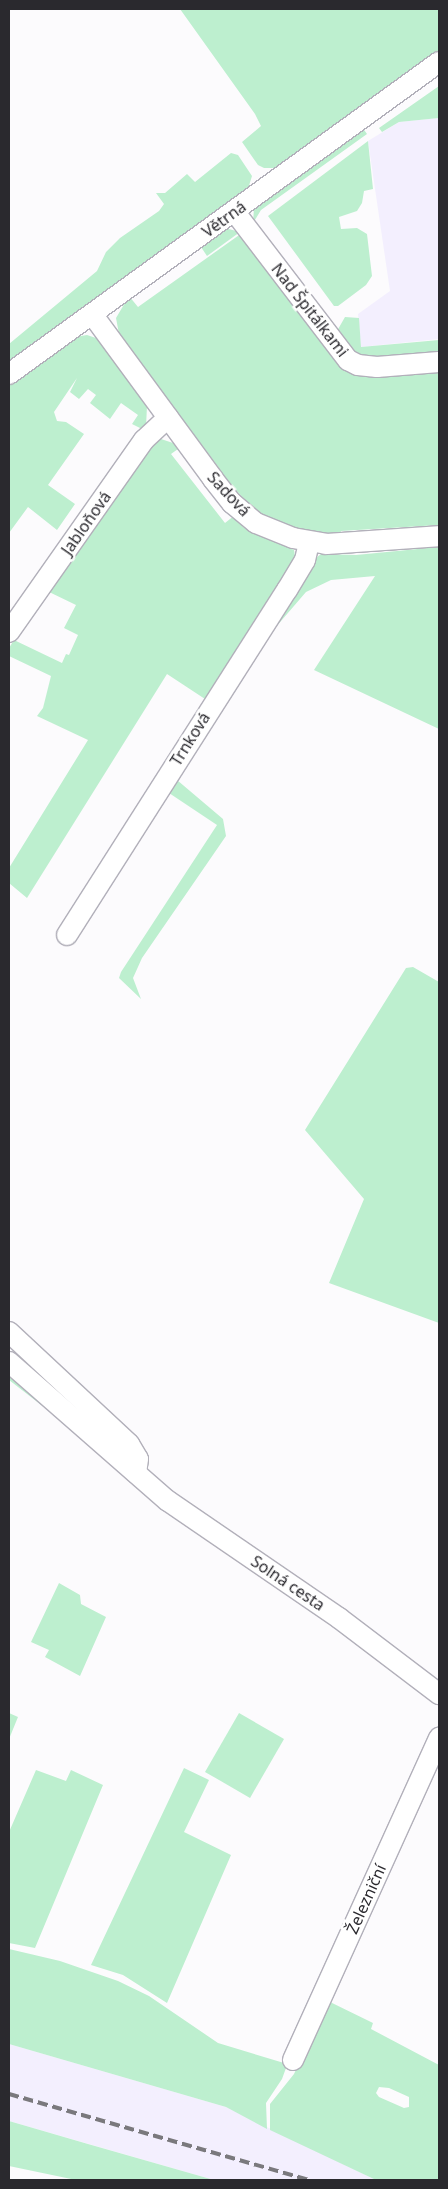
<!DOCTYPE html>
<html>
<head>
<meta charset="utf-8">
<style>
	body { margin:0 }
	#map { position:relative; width:448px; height:2189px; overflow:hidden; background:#fcfbfd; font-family:"Noto Sans",sans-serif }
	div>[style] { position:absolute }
	.built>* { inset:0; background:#f3effe }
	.green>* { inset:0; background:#bdefcf; transform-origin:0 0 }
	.roads { filter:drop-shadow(1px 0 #b2b0ba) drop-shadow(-1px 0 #b2b0ba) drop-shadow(0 1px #b2b0ba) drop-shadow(0 -1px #b2b0ba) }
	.minor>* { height:20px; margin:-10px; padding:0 10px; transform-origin:10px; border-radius:10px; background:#fff }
	.rail>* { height:4px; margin-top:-2px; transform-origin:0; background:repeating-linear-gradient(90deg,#7a797d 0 10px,transparent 0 15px) }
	span { translate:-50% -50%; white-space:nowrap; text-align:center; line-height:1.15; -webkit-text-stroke:5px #fff; paint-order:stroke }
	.street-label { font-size:16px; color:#2a292e }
	.frame { position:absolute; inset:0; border:10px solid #2a292e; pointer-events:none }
</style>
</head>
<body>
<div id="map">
	<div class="built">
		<i style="clip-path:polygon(439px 118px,439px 339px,361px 347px,358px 314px,390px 291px,368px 141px,399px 122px)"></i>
		<i style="clip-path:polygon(9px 2044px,226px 2107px,376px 2180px,214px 2180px,9px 2121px)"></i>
	</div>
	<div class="green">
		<i style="clip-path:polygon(180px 9px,439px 9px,439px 51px,279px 168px,264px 168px,258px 165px,242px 142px,261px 126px,255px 114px)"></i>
		<i style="clip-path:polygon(439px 86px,439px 118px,399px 122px,382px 132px,379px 128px)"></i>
		<i style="clip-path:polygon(362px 127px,367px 134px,261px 210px,253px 223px,254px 208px)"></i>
		<i style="clip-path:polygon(368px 141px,373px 189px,364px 191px,362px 203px,357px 211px,339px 217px,341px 229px,357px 228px,367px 234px,372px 276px,366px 285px,338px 306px,334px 306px,268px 216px)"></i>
		<i style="clip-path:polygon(231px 153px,238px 155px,252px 176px,247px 192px,107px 290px,107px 293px,9px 364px,9px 344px,97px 271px,106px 252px,120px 238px,159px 211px,164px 204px,156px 193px,165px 193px,187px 174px,195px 182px)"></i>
		<i style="clip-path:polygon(225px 228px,240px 232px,207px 256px,199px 244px)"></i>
		<i style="clip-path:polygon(242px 233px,345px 367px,439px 367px,439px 525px,341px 531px,340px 535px,304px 533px,259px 514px,216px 470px,219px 468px,119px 334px,116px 318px,129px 296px,138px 307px)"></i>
		<i style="clip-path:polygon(345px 317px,359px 318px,361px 347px,439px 340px,439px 353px,368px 358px,353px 352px,337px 331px)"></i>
		<i style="clip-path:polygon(87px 335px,102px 340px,147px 406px,146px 427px,144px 430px,132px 424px,138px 415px,121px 403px,110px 419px,90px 403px,96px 395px,88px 389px,79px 399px,70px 392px,77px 378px,54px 412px,57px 421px,66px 422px,84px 434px,48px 485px,75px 504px,57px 530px,28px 507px,9px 533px,9px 383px,75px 337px)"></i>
		<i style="clip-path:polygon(158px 438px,173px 443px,178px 449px,171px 454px,225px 523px,235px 515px,243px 527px,294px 550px,295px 556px,271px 602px,205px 699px,167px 674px,27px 898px,9px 883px,9px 868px,88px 740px,37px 716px,43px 708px,51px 676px,9px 656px,9px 648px,14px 640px,62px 663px,66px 654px,69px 655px,78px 635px,64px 628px,76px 605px,45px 590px,152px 441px)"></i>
		<i style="clip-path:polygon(438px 547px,439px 729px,314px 670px,375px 576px,331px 580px,306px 592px,275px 628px,177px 780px,223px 819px,226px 836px,142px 958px,133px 978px,141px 999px,119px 978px,121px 972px,217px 825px,163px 789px,312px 561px,321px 554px,356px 555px)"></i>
		<i style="clip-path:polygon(413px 967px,439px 982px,439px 1323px,329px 1283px,364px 1199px,305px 1130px,406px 968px)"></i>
		<i style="clip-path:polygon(9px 1370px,58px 1418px,9px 1380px)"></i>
		<i style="clip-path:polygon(59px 1583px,80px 1595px,81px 1604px,106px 1617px,80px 1676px,45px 1657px,49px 1650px,31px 1642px)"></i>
		<i style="clip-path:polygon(9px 1713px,18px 1717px,9px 1739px)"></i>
		<i style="left:239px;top:1713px;width:52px;height:68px;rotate:30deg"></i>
		<i style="clip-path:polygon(184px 1768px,209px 1780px,184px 1832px,231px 1855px,167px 2003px,123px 1975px,91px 1965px)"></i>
		<i style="clip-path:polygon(36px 1770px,66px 1781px,71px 1770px,103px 1785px,35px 1948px,9px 1943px,9px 1832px)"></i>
		<i style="clip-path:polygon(9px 1949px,60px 1961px,118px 1981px,149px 1996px,218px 2043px,284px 2063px,286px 2068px,282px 2079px,266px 2103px,267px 2129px,226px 2107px,9px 2044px)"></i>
		<i style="clip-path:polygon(evenodd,328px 2001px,373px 2023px,371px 2029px,439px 2065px,439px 2180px,376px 2180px,270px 2130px,270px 2104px,294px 2074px,328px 2001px,379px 2087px,389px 2088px,409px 2097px,409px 2107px,404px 2108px,379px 2097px,376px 2093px,379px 2087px)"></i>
		<i style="clip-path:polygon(9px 2121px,88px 2144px,214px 2180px,76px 2180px,9px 2166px)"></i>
	</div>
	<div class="roads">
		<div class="minor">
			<i style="left:234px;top:211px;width:188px;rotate:52.6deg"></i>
			<i style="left:348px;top:360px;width:11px;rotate:27deg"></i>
			<i style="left:358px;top:365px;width:19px;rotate:6deg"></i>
			<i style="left:377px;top:367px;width:62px;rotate:-4.6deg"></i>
			<i style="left:92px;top:314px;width:205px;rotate:53.7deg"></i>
			<i style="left:213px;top:479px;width:31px;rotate:52deg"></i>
			<i style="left:232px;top:503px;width:31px;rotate:40deg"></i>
			<i style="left:256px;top:523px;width:40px;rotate:22deg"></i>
			<i style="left:293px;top:538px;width:34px;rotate:10deg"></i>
			<i style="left:326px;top:544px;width:113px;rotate:-4deg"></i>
			<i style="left:9px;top:374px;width:531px;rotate:-35.96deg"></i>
			<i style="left:9px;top:632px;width:235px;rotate:-54.9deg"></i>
			<i style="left:144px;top:440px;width:33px;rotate:-43deg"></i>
			<i style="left:67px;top:935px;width:409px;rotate:-57.5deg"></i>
			<i style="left:287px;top:590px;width:35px;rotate:-59deg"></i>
			<i style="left:305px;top:560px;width:18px;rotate:-77deg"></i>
			<i style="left:9px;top:1332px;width:164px;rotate:43deg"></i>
			<i style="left:129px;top:1444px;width:17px;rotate:59deg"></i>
			<i style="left:138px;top:1459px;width:14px;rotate:98deg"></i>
			<i style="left:9px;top:1362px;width:211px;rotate:41.2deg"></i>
			<i style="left:168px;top:1501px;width:207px;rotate:34.4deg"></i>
			<i style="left:339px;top:1618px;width:126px;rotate:37.2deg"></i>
			<i style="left:293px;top:2060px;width:354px;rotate:-65.6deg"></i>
		</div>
	</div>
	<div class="rail">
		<i style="left:9px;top:2094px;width:312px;rotate:16deg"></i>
	</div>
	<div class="street-label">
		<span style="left:224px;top:219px;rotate:-36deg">Větrná</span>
		<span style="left:310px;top:310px;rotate:52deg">Nad Špitálkami</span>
		<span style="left:229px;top:494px;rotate:47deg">Sadová</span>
		<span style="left:86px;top:523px;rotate:-55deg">Jabloňová</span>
		<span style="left:190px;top:739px;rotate:-58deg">Trnková</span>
		<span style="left:288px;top:1583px;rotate:34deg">Solná cesta</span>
		<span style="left:366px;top:1899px;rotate:-66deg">Železniční</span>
	</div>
	<div class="frame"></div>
</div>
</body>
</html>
